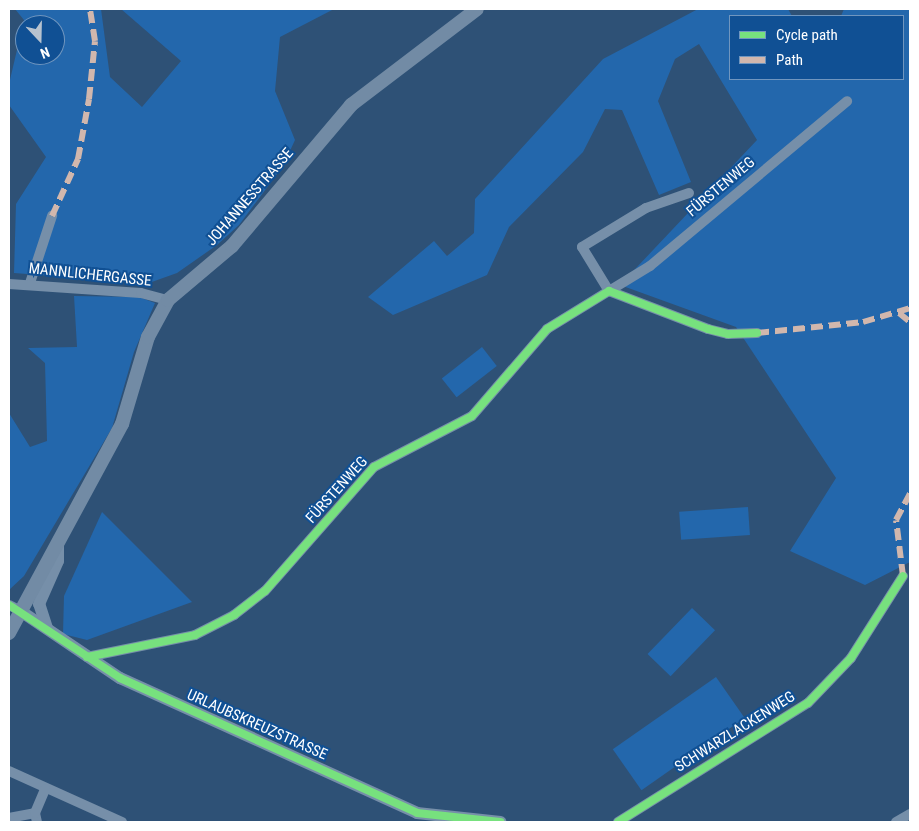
<!DOCTYPE html>
<html>
<head>
<meta charset="utf-8">
<style>
	body { margin:0 }
	#map { position:relative; width:919px; height:831px; overflow:hidden; background:#2e5176; font-family:"Roboto Condensed",sans-serif }
	div>[style] { position:absolute }
	.green>* { inset:0; background:#2367ac; transform-origin:0 0 }
	.minor>* { height:10px; margin:-5px; padding:0 5px; transform-origin:5px; border-radius:5px; background:#768fa9 }
	.tertiary>* { height:12px; margin:-6px; padding:0 6px; transform-origin:6px; border-radius:6px; background:#768fa9 }
	.secondary>* { height:14px; margin:-7px; padding:0 7px; transform-origin:7px; border-radius:7px; background:#728ba5 }
	.quiet>* { height:6px; margin-top:-3px; transform-origin:0; background:repeating-linear-gradient(90deg,#d1b7ad 0 12px,transparent 0 18px) }
	.cycleway>* { height:8px; margin:-4px; padding:0 4px; transform-origin:4px; border-radius:4px; background:#77e17e }
	span { translate:-50% -50%; white-space:nowrap; text-align:center; line-height:1.15; -webkit-text-stroke:4px #105094; paint-order:stroke }
	.street-label { font-size:15px; color:#fff }
	.frame { position:absolute; inset:0; border:10px solid #fff; pointer-events:none }
	.legend { position:absolute; left:729px; top:15px; width:175px; height:65px; box-sizing:border-box; background:#105094; border:1px solid #7096bf; margin:0; padding:6px 9px; list-style:none; font-size:15px; color:#fff }
	.legend li { display:flex; align-items:center; gap:10px; height:25px }
	.legend b { width:25px; border:1px solid #7096bf }
	.north { position:absolute; left:15px; top:15px; width:50px; height:50px; box-sizing:border-box; background:#105094; border:1px solid #7096bf; border-radius:50%; rotate:159deg; font-size:14px; font-weight:700; line-height:20px; text-align:center; color:#fff }
	.north::after { content:''; display:block; margin:auto; width:18px; height:22px; background:#b6c2cf; clip-path:polygon(50% 0,100% 100%,50% 72%,0 100%) }
</style>
</head>
<body>
<div id="map">
	<div class="green">
		<i style="clip-path:polygon(evenodd,15px 9px,101px 9px,110px 77px,142px 107px,181px 61px,121px 9px,334px 9px,280px 37px,275px 91px,295px 140px,283px 166px,239px 225px,217px 245px,177px 273px,149px 283px,14px 273px,16px 204px,46px 157px,9px 105px,9px 84px,24px 20px,15px 9px,25px 25px,55px 25px,55px 55px,25px 55px,25px 25px)"></i>
		<i style="clip-path:polygon(698px 9px,788px 9px,792px 16px,730px 16px,730px 79px,903px 79px,903px 16px,841px 16px,844px 9px,910px 9px,910px 562px,865px 585px,790px 551px,836px 478px,736px 327px,620px 285px,757px 140px,699px 44px,675px 59px,658px 101px,691px 182px,659px 195px,622px 110px,605px 109px,583px 152px,509px 227px,487px 275px,393px 315px,368px 297px,434px 241px,447px 256px,474px 233px,475px 199px,603px 59px)"></i>
		<i style="clip-path:polygon(74px 296px,139px 297px,155px 303px,134px 352px,112px 428px,24px 576px,9px 590px,9px 413px,30px 447px,47px 441px,45px 363px,28px 348px,77px 347px)"></i>
		<i style="left:482px;top:347px;width:24px;height:51px;rotate:52deg"></i>
		<i style="left:748px;top:507px;width:28px;height:69px;rotate:86deg"></i>
		<i style="clip-path:polygon(102px 512px,192px 602px,87px 640px,63px 634px,64px 596px)"></i>
		<i style="left:692px;top:608px;width:32px;height:64px;rotate:44deg"></i>
		<i style="left:716px;top:677px;width:50px;height:126px;rotate:55deg"></i>
	</div>
	<div class="minor">
		<i style="left:689px;top:193px;width:46px;rotate:160.8deg"></i>
		<i style="left:646px;top:208px;width:75px;rotate:148.6deg"></i>
		<i style="left:582px;top:247px;width:52px;rotate:58.5deg"></i>
		<i style="left:609px;top:291px;width:48px;rotate:-31.4deg"></i>
		<i style="left:650px;top:266px;width:257px;rotate:-39.9deg"></i>
		<i style="left:30px;top:283px;width:71px;rotate:-71.8deg"></i>
		<i style="left:9px;top:284px;width:132px;rotate:3.9deg"></i>
		<i style="left:141px;top:293px;width:28px;rotate:15deg"></i>
		<i style="left:9px;top:605px;width:11px;rotate:27deg"></i>
		<i style="left:87px;top:657px;width:110px;rotate:-11.5deg"></i>
		<i style="left:195px;top:635px;width:44px;rotate:-27.1deg"></i>
		<i style="left:234px;top:615px;width:39px;rotate:-38deg"></i>
		<i style="left:265px;top:591px;width:165px;rotate:-48.7deg"></i>
		<i style="left:374px;top:467px;width:110px;rotate:-27.5deg"></i>
		<i style="left:472px;top:416px;width:115px;rotate:-49.2deg"></i>
		<i style="left:547px;top:329px;width:73px;rotate:-31.5deg"></i>
		<i style="left:609px;top:291px;width:106px;rotate:21deg"></i>
		<i style="left:708px;top:329px;width:21px;rotate:14deg"></i>
		<i style="left:728px;top:334px;width:29px;rotate:-2deg"></i>
		<i style="left:9px;top:771px;width:124px;rotate:24.3deg"></i>
		<i style="left:9px;top:818px;width:26px;rotate:-11deg"></i>
		<i style="left:37px;top:822px;width:9px;rotate:-103deg"></i>
		<i style="left:35px;top:813px;width:26px;rotate:-67deg"></i>
		<i style="left:618px;top:822px;width:224px;rotate:-32.1deg"></i>
		<i style="left:808px;top:703px;width:62px;rotate:-46.3deg"></i>
		<i style="left:851px;top:658px;width:97px;rotate:-57.6deg"></i>
		<i style="left:896px;top:822px;width:16px;rotate:-30deg"></i>
	</div>
	<div class="tertiary">
		<i style="left:19px;top:610px;width:122px;rotate:34deg"></i>
		<i style="left:120px;top:678px;width:326px;rotate:24.4deg"></i>
		<i style="left:417px;top:813px;width:84px;rotate:6.1deg"></i>
		<i style="left:47px;top:628px;width:25px;rotate:-108deg"></i>
		<i style="left:39px;top:604px;width:47px;rotate:-66.2deg"></i>
		<i style="left:58px;top:561px;width:17px;rotate:-90deg"></i>
	</div>
	<div class="secondary">
		<i style="left:9px;top:633px;width:238px;rotate:-61.6deg"></i>
		<i style="left:122px;top:424px;width:91px;rotate:-73.4deg"></i>
		<i style="left:148px;top:337px;width:42px;rotate:-61.6deg"></i>
		<i style="left:168px;top:300px;width:84px;rotate:-40.2deg"></i>
		<i style="left:232px;top:246px;width:185px;rotate:-49.8deg"></i>
		<i style="left:351px;top:105px;width:158px;rotate:-37.3deg"></i>
	</div>
	<div class="quiet">
		<i style="left:52px;top:216px;width:63px;rotate:-65.5deg"></i>
		<i style="left:78px;top:159px;width:61px;rotate:-79.6deg"></i>
		<i style="left:89px;top:99px;width:58px;rotate:-84.1deg"></i>
		<i style="left:95px;top:41px;width:32px;rotate:-99deg"></i>
		<i style="left:899px;top:313px;width:14px;rotate:39deg"></i>
		<i style="left:757px;top:333px;width:107px;rotate:-5.9deg"></i>
		<i style="left:863px;top:322px;width:49px;rotate:-16.6deg"></i>
		<i style="left:903px;top:576px;width:56px;rotate:-97.1deg"></i>
		<i style="left:896px;top:520px;width:30px;rotate:-62deg"></i>
	</div>
	<div class="cycleway">
		<i style="left:9px;top:605px;width:133px;rotate:33.3deg"></i>
		<i style="left:120px;top:678px;width:326px;rotate:24.4deg"></i>
		<i style="left:417px;top:813px;width:84px;rotate:6.1deg"></i>
		<i style="left:87px;top:657px;width:110px;rotate:-11.5deg"></i>
		<i style="left:195px;top:635px;width:44px;rotate:-27.1deg"></i>
		<i style="left:234px;top:615px;width:39px;rotate:-38deg"></i>
		<i style="left:265px;top:591px;width:165px;rotate:-48.7deg"></i>
		<i style="left:374px;top:467px;width:110px;rotate:-27.5deg"></i>
		<i style="left:472px;top:416px;width:115px;rotate:-49.2deg"></i>
		<i style="left:547px;top:329px;width:73px;rotate:-31.5deg"></i>
		<i style="left:609px;top:291px;width:106px;rotate:21deg"></i>
		<i style="left:708px;top:329px;width:21px;rotate:14deg"></i>
		<i style="left:728px;top:334px;width:29px;rotate:-2deg"></i>
		<i style="left:618px;top:822px;width:224px;rotate:-32.1deg"></i>
		<i style="left:808px;top:703px;width:62px;rotate:-46.3deg"></i>
		<i style="left:851px;top:658px;width:97px;rotate:-57.6deg"></i>
	</div>
	<div class="street-label">
		<span style="left:721px;top:187px;rotate:-40deg">FÜRSTENWEG</span>
		<span style="left:250px;top:197px;rotate:-49deg">JOHANNESSTRASSE</span>
		<span style="left:90px;top:275px;rotate:6deg">MANNLICHERGASSE</span>
		<span style="left:337px;top:490px;rotate:-48deg">FÜRSTENWEG</span>
		<span style="left:257px;top:725px;rotate:24deg">URLAUBSKREUZSTRASSE</span>
		<span style="left:735px;top:732px;rotate:-32deg">SCHWARZLACKENWEG</span>
	</div>
	<div class="frame"></div>
	<ul class="legend">
	<li><b style="height:6px;background:#77e17e"></b>Cycle path</li>
	<li><b style="height:6px;background:#d1b7ad"></b>Path</li>
	</ul>
	<div class="north">N</div>
</div>
</body>
</html>
